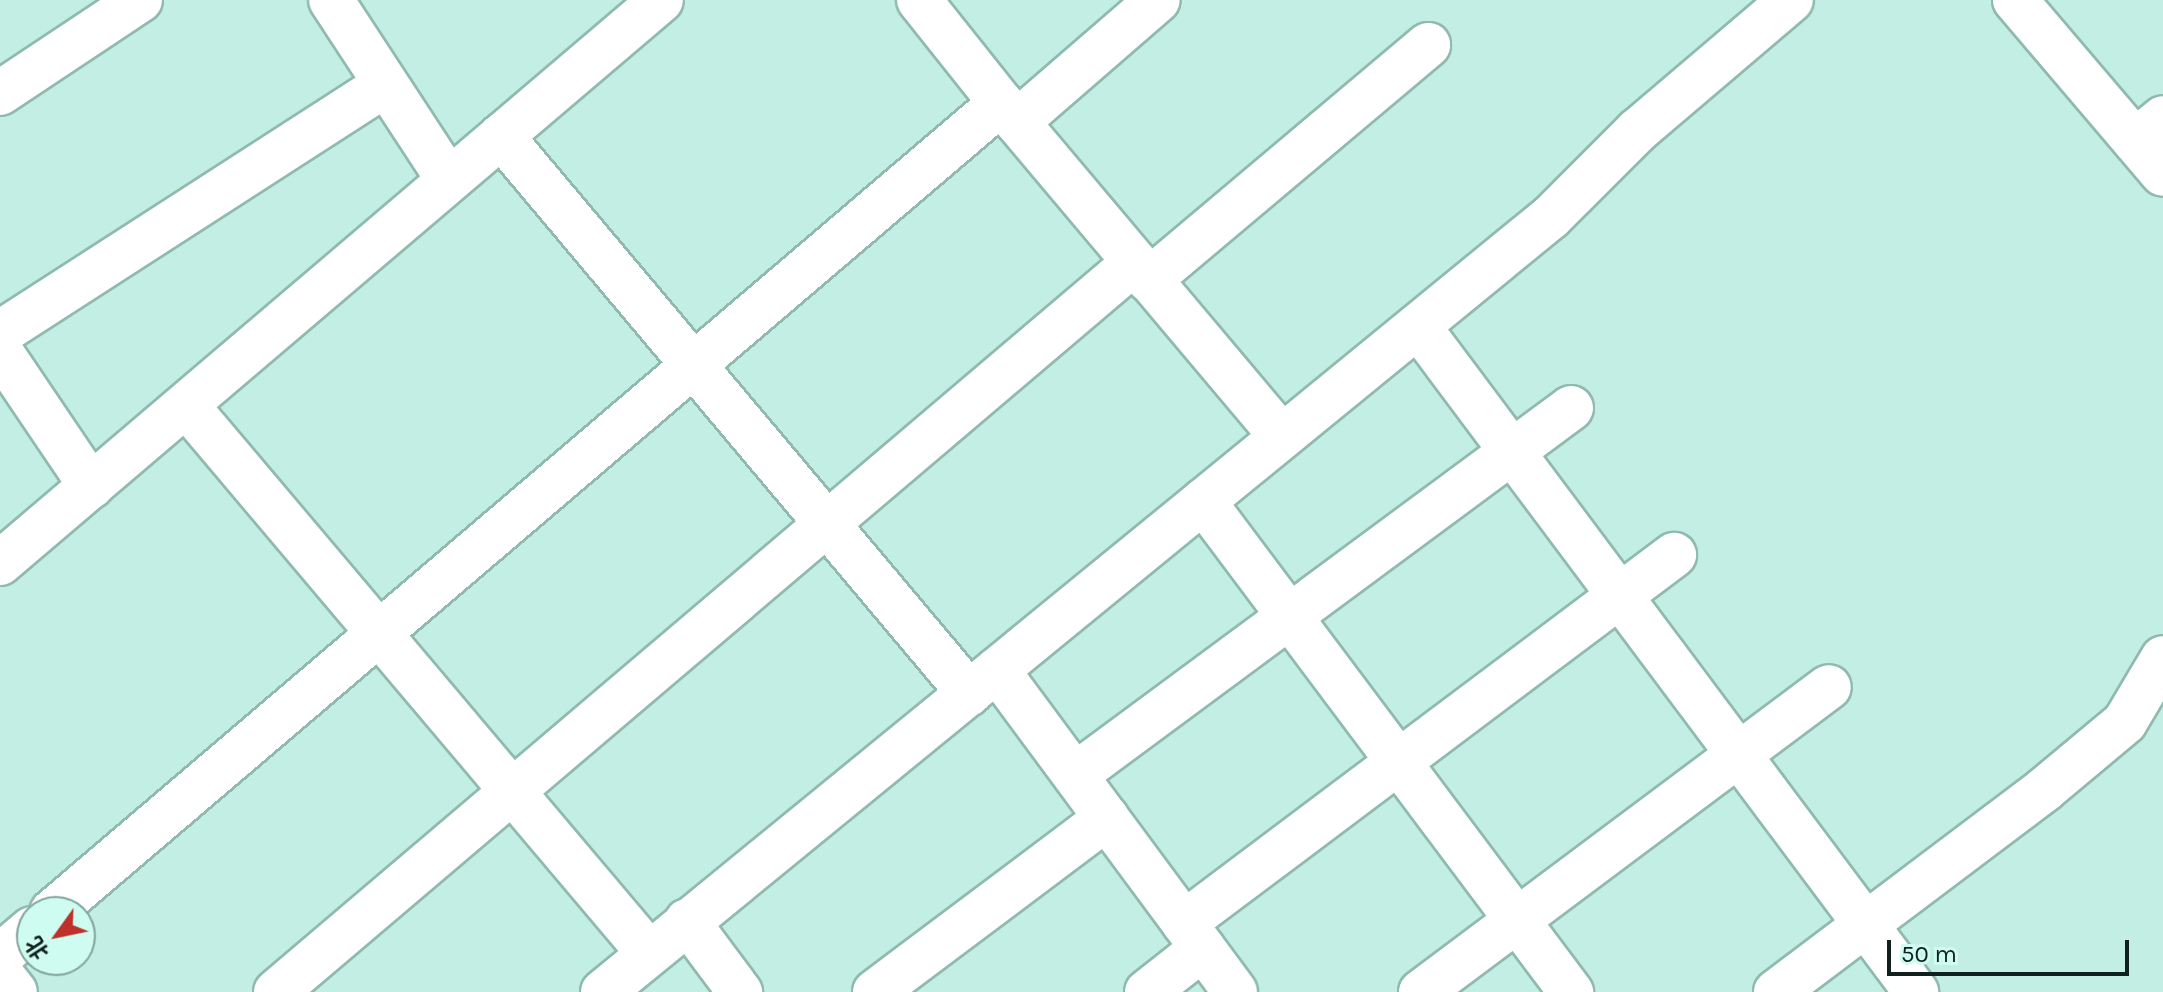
<!DOCTYPE html>
<html>
<head>
<meta charset="utf-8">
<style>
	body { margin:0 }
	#map { position:relative; width:2163px; height:992px; overflow:hidden; background:#c2eee3; font-family:Karla,"Noto Sans SC",sans-serif }
	div>[style] { position:absolute }
	.roads { filter:drop-shadow(2px 0 #90baaf) drop-shadow(-2px 0 #90baaf) drop-shadow(0 2px #90baaf) drop-shadow(0 -2px #90baaf) }
	.minor>* { height:44px; margin:-22px; padding:0 22px; transform-origin:22px; border-radius:22px; background:#fff }
	span { translate:-50% -50%; white-space:nowrap; text-align:center; line-height:1.15; -webkit-text-stroke:8px #cffcf0; paint-order:stroke }
	.north { position:absolute; left:16px; top:896px; width:80px; height:80px; box-sizing:border-box; background:#cffcf0; border:2px solid #83a49c; border-radius:50%; rotate:237deg; font-size:22px; font-weight:700; line-height:32px; text-align:center; color:#10211d }
	.north::after { content:''; display:block; margin:auto; width:28px; height:36px; background:#be302a; clip-path:polygon(50% 0,100% 100%,50% 72%,0 100%) }
	.scale { position:absolute; left:1887px; top:940px; width:242px; height:36px; box-sizing:border-box; border:4px solid #10211d; border-top:0; padding-left:10px; font-size:24px; line-height:28px; white-space:nowrap; color:#10211d; -webkit-text-stroke:6px #cffcf0; paint-order:stroke }
</style>
</head>
<body>
<div id="map">
	<div class="roads">
		<div class="minor">
			<i style="left:331px;top:0;width:215px;rotate:56.8deg"></i>
			<i style="left:919px;top:0;width:132px;rotate:51.5deg"></i>
			<i style="left:1001px;top:103px;width:436px;rotate:49.9deg"></i>
			<i style="left:2015px;top:0;width:228px;rotate:49.6deg"></i>
			<i style="left:0;top:93px;width:168px;rotate:-33.6deg"></i>
			<i style="left:1017px;top:122px;width:186px;rotate:-40.9deg"></i>
			<i style="left:501px;top:136px;width:728px;rotate:49.96deg"></i>
			<i style="left:2135px;top:141px;width:36px;rotate:-39deg"></i>
			<i style="left:1149px;top:280px;width:365px;rotate:-40.1deg"></i>
			<i style="left:1418px;top:326px;width:832px;rotate:53.21deg"></i>
			<i style="left:0;top:333px;width:459px;rotate:-32.8deg"></i>
			<i style="left:0;top:351px;width:163px;rotate:56deg"></i>
			<i style="left:186px;top:405px;width:717px;rotate:49.81deg"></i>
			<i style="left:1203px;top:501px;width:614px;rotate:53.15deg"></i>
			<i style="left:0;top:563px;width:868px;rotate:-40.42deg"></i>
			<i style="left:997px;top:670px;width:400px;rotate:53.5deg"></i>
			<i style="left:1075px;top:775px;width:617px;rotate:-36.5deg"></i>
			<i style="left:52px;top:912px;width:1247px;rotate:-40.45deg"></i>
			<i style="left:687px;top:921px;width:89px;rotate:53.3deg"></i>
			<i style="left:1184px;top:923px;width:613px;rotate:-36.91deg"></i>
			<i style="left:0;top:956px;width:42px;rotate:-40.2deg"></i>
			<i style="left:0;top:973px;width:24px;rotate:52deg"></i>
			<i style="left:276px;top:992px;width:1127px;rotate:-40.36deg"></i>
			<i style="left:603px;top:992px;width:1224px;rotate:-39.27deg"></i>
			<i style="left:1551px;top:217px;width:122px;rotate:-45deg"></i>
			<i style="left:1637px;top:131px;width:202px;rotate:-40.4deg"></i>
			<i style="left:875px;top:992px;width:290px;rotate:-36.9deg"></i>
			<i style="left:1147px;top:992px;width:71px;rotate:-38.2deg"></i>
			<i style="left:1421px;top:992px;width:509px;rotate:-36.78deg"></i>
			<i style="left:1776px;top:992px;width:337px;rotate:-37deg"></i>
			<i style="left:2045px;top:789px;width:104px;rotate:-39.9deg"></i>
			<i style="left:2125px;top:722px;width:74px;rotate:-59.3deg"></i>
		</div>
	</div>
	<div class="north">北</div>
	<div class="scale">50 m</div>
</div>
</body>
</html>
